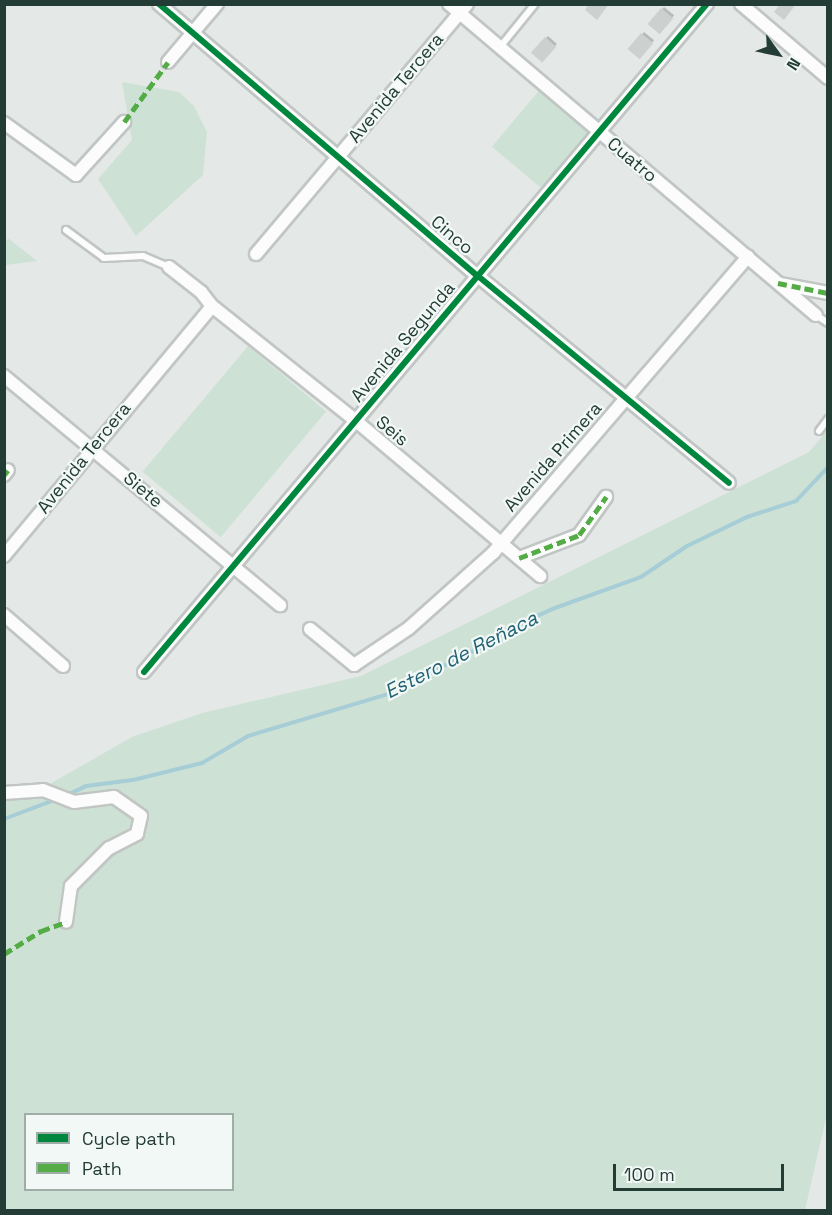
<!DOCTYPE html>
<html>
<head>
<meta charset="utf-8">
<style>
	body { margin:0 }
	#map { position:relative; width:832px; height:1215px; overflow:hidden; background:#e4e9e7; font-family:"Space Grotesk",sans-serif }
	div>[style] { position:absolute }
	.green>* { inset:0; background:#cee1d5; transform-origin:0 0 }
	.shadow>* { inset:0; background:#0003; transform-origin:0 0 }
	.stream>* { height:4px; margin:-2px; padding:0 2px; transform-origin:2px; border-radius:2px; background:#a7cdd6 }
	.building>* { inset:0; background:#ccd0cf; transform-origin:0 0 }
	.roads { filter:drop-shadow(2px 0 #c1c6c4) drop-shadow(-2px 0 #c1c6c4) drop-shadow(0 2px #c1c6c4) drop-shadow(0 -2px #c1c6c4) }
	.service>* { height:6px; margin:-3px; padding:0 3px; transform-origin:3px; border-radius:3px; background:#fbfcfb }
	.minor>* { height:12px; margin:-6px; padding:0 6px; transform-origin:6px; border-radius:6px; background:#fbfcfb }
	.quiet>* { height:4.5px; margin-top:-2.25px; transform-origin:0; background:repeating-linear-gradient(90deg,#53ac45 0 9px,transparent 0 13.5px) }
	.cycleway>* { height:6px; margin:-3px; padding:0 3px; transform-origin:3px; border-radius:3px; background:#00873e }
	span { translate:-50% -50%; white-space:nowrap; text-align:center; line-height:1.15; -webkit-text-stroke:4.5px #f2f8f6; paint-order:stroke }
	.street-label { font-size:18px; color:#233c36 }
	.water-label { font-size:20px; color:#206274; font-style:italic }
	.frame { position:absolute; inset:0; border:6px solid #233c36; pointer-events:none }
	.legend { position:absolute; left:24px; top:1113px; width:210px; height:78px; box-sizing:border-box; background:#f2f8f6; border:2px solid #9fada9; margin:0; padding:8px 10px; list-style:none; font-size:18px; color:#233c36 }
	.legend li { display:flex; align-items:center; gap:12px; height:30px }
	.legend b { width:30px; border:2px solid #9fada9 }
	.north { position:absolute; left:748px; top:24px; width:60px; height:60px; -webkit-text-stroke:4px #f2f8f6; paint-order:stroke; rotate:123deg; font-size:16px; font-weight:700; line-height:24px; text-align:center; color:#233c36 }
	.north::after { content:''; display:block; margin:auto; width:21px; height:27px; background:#233c36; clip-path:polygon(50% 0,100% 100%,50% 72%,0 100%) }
	.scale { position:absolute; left:613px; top:1164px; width:171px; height:27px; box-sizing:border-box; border:3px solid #233c36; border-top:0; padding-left:8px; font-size:18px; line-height:21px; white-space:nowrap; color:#233c36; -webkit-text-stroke:4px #f2f8f6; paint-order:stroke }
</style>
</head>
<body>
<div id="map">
	<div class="green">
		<i style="clip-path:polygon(122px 82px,179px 92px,194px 106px,207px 132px,203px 175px,136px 236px,98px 179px,132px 140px)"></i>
		<i style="left:542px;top:87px;width:70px;height:78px;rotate:40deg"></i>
		<i style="clip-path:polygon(9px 239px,37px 261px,5px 265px,5px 240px)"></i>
		<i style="left:248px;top:346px;width:102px;height:164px;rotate:40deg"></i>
		<i style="clip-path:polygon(evenodd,827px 431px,828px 1109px,805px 1210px,5px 1210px,4px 795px,41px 789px,132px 737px,202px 713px,361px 676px,809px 452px,827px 431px,26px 1114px,232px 1114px,232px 1190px,26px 1190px,26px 1114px)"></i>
	</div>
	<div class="shadow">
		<i style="left:664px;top:7px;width:13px;height:22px;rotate:39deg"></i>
		<i style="left:644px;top:32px;width:13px;height:22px;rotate:39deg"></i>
		<i style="left:548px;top:36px;width:12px;height:22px;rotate:42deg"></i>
	</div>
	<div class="stream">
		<i style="left:67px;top:795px;width:21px;rotate:-25deg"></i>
		<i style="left:86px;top:786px;width:47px;rotate:-7.3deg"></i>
		<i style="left:133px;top:780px;width:71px;rotate:-13.8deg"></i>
		<i style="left:202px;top:763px;width:53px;rotate:-30.4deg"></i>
		<i style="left:248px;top:736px;width:146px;rotate:-16.7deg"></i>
		<i style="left:388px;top:694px;width:109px;rotate:-26.8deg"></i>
		<i style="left:485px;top:645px;width:28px;rotate:-35deg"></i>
		<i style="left:508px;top:629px;width:51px;rotate:-24.1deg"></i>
		<i style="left:555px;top:608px;width:91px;rotate:-19.8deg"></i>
		<i style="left:641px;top:577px;width:55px;rotate:-34deg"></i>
		<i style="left:687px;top:546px;width:67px;rotate:-25.8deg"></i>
		<i style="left:747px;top:517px;width:52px;rotate:-18.1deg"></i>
		<i style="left:796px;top:501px;width:47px;rotate:-46.7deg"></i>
		<i style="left:4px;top:819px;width:57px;rotate:-20.7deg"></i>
	</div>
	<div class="building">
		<i style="clip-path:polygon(589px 4px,609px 4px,597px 20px,585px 10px)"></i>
		<i style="clip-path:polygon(780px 4px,796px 4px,784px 20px,774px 12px)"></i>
		<i style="left:661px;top:8px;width:16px;height:21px;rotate:40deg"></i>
		<i style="left:641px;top:33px;width:16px;height:21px;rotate:40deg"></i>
		<i style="left:545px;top:37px;width:15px;height:21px;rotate:42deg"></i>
	</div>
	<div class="roads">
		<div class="service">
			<i style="left:500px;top:47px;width:55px;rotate:-50.9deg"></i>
			<i style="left:66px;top:230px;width:47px;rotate:36.4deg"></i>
			<i style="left:104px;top:258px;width:39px;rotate:-3deg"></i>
			<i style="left:143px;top:256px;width:28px;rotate:23deg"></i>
			<i style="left:816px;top:315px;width:14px;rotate:34deg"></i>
			<i style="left:819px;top:431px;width:15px;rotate:-53deg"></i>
		</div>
		<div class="minor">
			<i style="left:159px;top:4px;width:419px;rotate:40.5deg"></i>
			<i style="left:478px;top:276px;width:325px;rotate:39.5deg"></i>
			<i style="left:449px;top:4px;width:481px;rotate:40.3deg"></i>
			<i style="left:741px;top:4px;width:114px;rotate:40.4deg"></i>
			<i style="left:168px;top:62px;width:76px;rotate:-49.8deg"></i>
			<i style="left:4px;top:123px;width:89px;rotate:35.8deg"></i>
			<i style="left:76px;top:175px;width:72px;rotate:-47.8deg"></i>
			<i style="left:256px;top:254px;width:327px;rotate:-49.8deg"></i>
			<i style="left:169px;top:267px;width:41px;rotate:38deg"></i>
			<i style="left:201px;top:292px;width:18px;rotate:52deg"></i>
			<i style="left:212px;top:306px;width:184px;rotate:38.6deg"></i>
			<i style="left:356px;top:421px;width:241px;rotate:40.1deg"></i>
			<i style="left:780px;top:284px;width:49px;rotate:10.6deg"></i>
			<i style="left:4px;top:376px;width:359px;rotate:39.7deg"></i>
			<i style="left:4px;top:475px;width:6px;rotate:-51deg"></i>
			<i style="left:4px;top:556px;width:325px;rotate:-50.2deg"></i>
			<i style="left:519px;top:558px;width:64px;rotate:-21deg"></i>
			<i style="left:579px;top:535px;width:47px;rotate:-54.6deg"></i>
			<i style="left:4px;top:615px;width:78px;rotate:40.8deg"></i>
			<i style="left:310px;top:629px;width:57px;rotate:39.3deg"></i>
			<i style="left:354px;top:665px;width:66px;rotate:-33.9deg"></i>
			<i style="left:409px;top:628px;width:113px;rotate:-41.8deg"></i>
			<i style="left:493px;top:553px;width:391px;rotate:-49.3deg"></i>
			<i style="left:144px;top:672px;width:874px;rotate:-49.88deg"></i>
			<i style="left:4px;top:793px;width:39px;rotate:-4deg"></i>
			<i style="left:43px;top:790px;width:33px;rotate:21deg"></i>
			<i style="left:74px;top:802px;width:40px;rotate:-7.1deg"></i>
			<i style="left:114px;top:797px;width:33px;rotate:35deg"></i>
			<i style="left:141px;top:816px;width:18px;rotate:103deg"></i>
			<i style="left:137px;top:834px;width:31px;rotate:153deg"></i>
			<i style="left:109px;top:848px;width:54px;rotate:135deg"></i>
			<i style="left:71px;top:886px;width:36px;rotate:98deg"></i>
		</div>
	</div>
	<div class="quiet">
		<i style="left:124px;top:122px;width:74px;rotate:-53.7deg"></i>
		<i style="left:778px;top:283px;width:51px;rotate:11.3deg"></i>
		<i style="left:4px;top:475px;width:6px;rotate:-51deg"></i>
		<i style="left:519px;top:558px;width:64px;rotate:-21deg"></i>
		<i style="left:579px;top:535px;width:47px;rotate:-54.6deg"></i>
		<i style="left:4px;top:954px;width:44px;rotate:-31.9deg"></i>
		<i style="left:41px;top:931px;width:27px;rotate:-20deg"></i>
	</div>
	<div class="cycleway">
		<i style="left:159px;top:4px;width:419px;rotate:40.5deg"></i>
		<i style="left:478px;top:276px;width:325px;rotate:39.5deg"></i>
		<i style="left:144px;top:672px;width:874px;rotate:-49.88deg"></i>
	</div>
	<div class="street-label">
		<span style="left:396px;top:88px;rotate:-50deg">Avenida Tercera</span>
		<span style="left:632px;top:160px;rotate:40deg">Cuatro</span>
		<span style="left:452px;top:235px;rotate:40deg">Cinco</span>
		<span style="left:403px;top:342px;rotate:-50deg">Avenida Segunda</span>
		<span style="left:392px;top:431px;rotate:40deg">Seis</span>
		<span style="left:553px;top:457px;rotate:-49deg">Avenida Primera</span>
		<span style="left:84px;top:458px;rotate:-51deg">Avenida Tercera</span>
		<span style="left:143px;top:490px;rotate:40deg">Siete</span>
	</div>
	<div class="water-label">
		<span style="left:461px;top:655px;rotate:-27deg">Estero de Reñaca</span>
	</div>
	<div class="frame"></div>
	<ul class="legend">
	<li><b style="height:8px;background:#00873e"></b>Cycle path</li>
	<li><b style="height:8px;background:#53ac45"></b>Path</li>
	</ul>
	<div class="north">N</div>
	<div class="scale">100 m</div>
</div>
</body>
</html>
